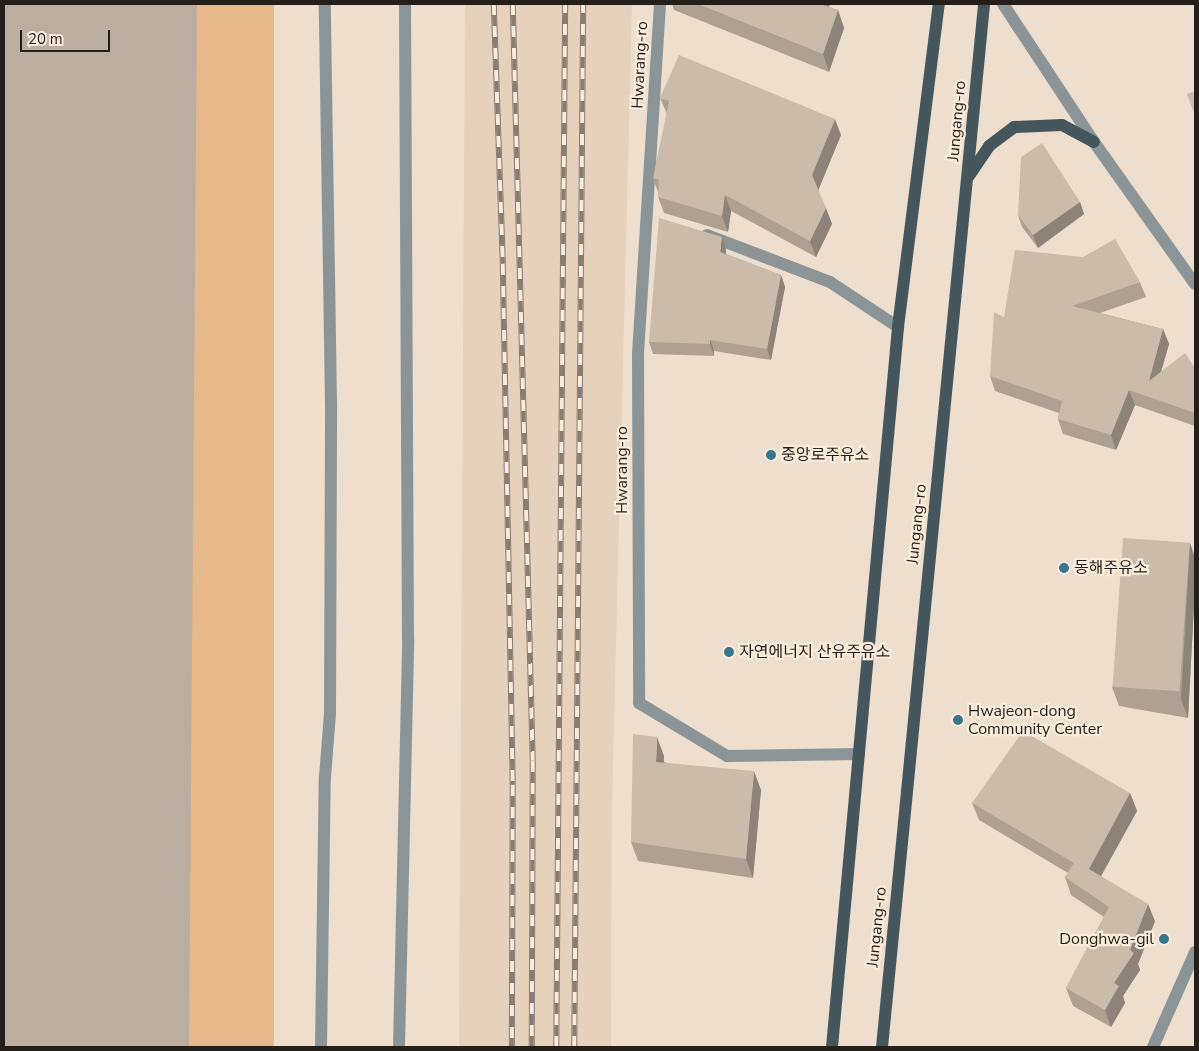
<!DOCTYPE html>
<html>
<head>
<meta charset="utf-8">
<style>
	body { margin:0 }
	#map { position:relative; width:1199px; height:1051px; overflow:hidden; background:#eedece; font-family:"Nunito Sans","Noto Sans KR",sans-serif }
	div>[style] { position:absolute }
	.built>* { inset:0; background:#e6d1bc }
	.green>* { inset:0; background:#e7b98a; transform-origin:0 0 }
	.runway>* { height:201px; margin:-100.5px; padding:0 100.5px; transform-origin:100.5px; border-radius:100.5px; background:#bbaea0 }
	.lane>* { height:12px; margin:-6px; padding:0 6px; transform-origin:6px; border-radius:6px; background:#8b9598 }
	.street>* { height:12px; margin:-6px; padding:0 6px; transform-origin:6px; border-radius:6px; background:#8b9598 }
	.primary>* { height:12px; margin:-6px; padding:0 6px; transform-origin:6px; border-radius:6px; background:#45565d }
	.rail>* { height:5.5px; margin-top:-2.75px; transform-origin:0; background:repeating-linear-gradient(90deg,#fbebdb 0 11px,#887d72 0 22px); box-sizing:border-box; border-block:1px solid #887d72 }
	.wall>* { inset:0; background:#aea193 }
	.shaded-wall>* { inset:0; background:#8d8378 }
	.building>* { inset:0; background:#cabbab; transform-origin:0 0 }
	.dots>* { width:14px; height:14px; translate:-50% -50%; box-sizing:border-box; border:2px solid #fbebdb; border-radius:50% }
	span { translate:-50% -50%; white-space:nowrap; text-align:center; line-height:1.15; -webkit-text-stroke:4.5px #fbebdb; paint-order:stroke }
	.street-label { font-size:16px; color:#251f19 }
	.poi-label { font-size:16px; color:#251f19 }
	.left { translate:0 -50%; text-align:left }
	.right { translate:-100% -50%; text-align:right }
	.frame { position:absolute; inset:0; border:5px solid #251f19; pointer-events:none }
	.scale { position:absolute; left:20px; top:30px; width:90px; height:22px; box-sizing:border-box; border:2px solid #251f19; border-top:0; padding-left:6px; font-size:15px; line-height:18px; white-space:nowrap; color:#251f19; -webkit-text-stroke:4px #fbebdb; paint-order:stroke }
</style>
</head>
<body>
<div id="map">
	<div class="built">
		<i style="clip-path:polygon(465px 4px,632px 4px,612px 804px,611px 1047px,459px 1047px)"></i>
	</div>
	<div class="green">
		<i style="clip-path:polygon(4px 4px,43px 4px,42px 314px,37px 335px,16px 363px,4px 371px)"></i>
		<i style="left:131px;top:4px;width:143px;height:1043px"></i>
		<i style="clip-path:polygon(4px 459px,35px 492px,42px 515px,34px 1002px,25px 1026px,4px 1047px)"></i>
	</div>
	<div class="runway">
		<i style="left:88px;top:1047px;width:1043px;rotate:-89.56deg"></i>
	</div>
	<div class="lane">
		<i style="left:321px;top:1047px;width:270px;rotate:-89.2deg"></i>
		<i style="left:325px;top:777px;width:63px;rotate:-85.5deg"></i>
		<i style="left:330px;top:714px;width:311px;rotate:-89.8deg"></i>
		<i style="left:331px;top:403px;width:399px;rotate:-90.9deg"></i>
		<i style="left:399px;top:1047px;width:407px;rotate:-88.7deg"></i>
		<i style="left:408px;top:640px;width:636px;rotate:-90.27deg"></i>
	</div>
	<div class="street">
		<i style="left:660px;top:4px;width:352px;rotate:93.6deg"></i>
		<i style="left:638px;top:355px;width:348px;rotate:89.8deg"></i>
		<i style="left:639px;top:703px;width:103px;rotate:31.1deg"></i>
		<i style="left:727px;top:756px;width:132px;rotate:-0.9deg"></i>
		<i style="left:1003px;top:4px;width:165px;rotate:56.6deg"></i>
		<i style="left:1094px;top:142px;width:174px;rotate:54.6deg"></i>
		<i style="left:707px;top:235px;width:132px;rotate:20.9deg"></i>
		<i style="left:830px;top:282px;width:82px;rotate:33.5deg"></i>
		<i style="left:1153px;top:1047px;width:104px;rotate:-66.1deg"></i>
	</div>
	<div class="primary">
		<i style="left:969px;top:176px;width:36px;rotate:-56deg"></i>
		<i style="left:989px;top:146px;width:31px;rotate:-37deg"></i>
		<i style="left:1014px;top:127px;width:48px;rotate:-2.4deg"></i>
		<i style="left:1062px;top:125px;width:36px;rotate:28deg"></i>
		<i style="left:832px;top:1047px;width:723px;rotate:-84.76deg"></i>
		<i style="left:898px;top:327px;width:326px;rotate:-82.8deg"></i>
		<i style="left:882px;top:1047px;width:1048px;rotate:-84.41deg"></i>
	</div>
	<div class="rail">
		<i style="left:494px;top:4px;width:260px;rotate:88deg"></i>
		<i style="left:503px;top:264px;width:521px;rotate:88.9deg"></i>
		<i style="left:513px;top:785px;width:262px;rotate:90.2deg"></i>
		<i style="left:513px;top:4px;width:757px;rotate:88.49deg"></i>
		<i style="left:533px;top:761px;width:286px;rotate:90.2deg"></i>
		<i style="left:556px;top:1047px;width:1043px;rotate:-89.51deg"></i>
		<i style="left:574px;top:1047px;width:1043px;rotate:-89.51deg"></i>
	</div>
	<div class="wall">
		<i style="clip-path:polygon(672px 4px,830px 4px,829px 7px,838px 10px,844px 28px,829px 72px,674px 10px)"></i>
		<i style="clip-path:polygon(660px 98px,841px 135px,818px 190px,832px 224px,816px 257px,731px 211px,728px 232px,664px 213px,658px 197px,658px 192px,653px 178px,667px 114px)"></i>
		<i style="clip-path:polygon(1080px 202px,1084px 214px,1038px 248px,1022px 227px,1018px 215px)"></i>
		<i style="clip-path:polygon(726px 249px,726px 254px,781px 275px,785px 287px,771px 360px,714px 351px,714px 356px,653px 354px,649px 342px)"></i>
		<i style="clip-path:polygon(1140px 282px,1146px 297px,1100px 313px,1163px 329px,1169px 344px,1161px 372px,1195px 368px,1195px 426px,1135px 405px,1116px 450px,1063px 434px,1058px 419px,1059px 413px,995px 391px,990px 376px,1004px 317px)"></i>
		<i style="clip-path:polygon(1190px 543px,1195px 558px,1195px 587px,1188px 718px,1119px 706px,1112px 687px)"></i>
		<i style="clip-path:polygon(664px 756px,664px 762px,761px 790px,753px 878px,638px 861px,631px 842px)"></i>
		<i style="clip-path:polygon(1130px 793px,1137px 811px,1101px 876px,1155px 921px,1138px 964px,1140px 970px,1123px 996px,1125px 1003px,1111px 1027px,1073px 1006px,1066px 988px,1104px 917px,1071px 895px,1065px 877px,1068px 873px,979px 820px,972px 803px)"></i>
	</div>
	<div class="shaded-wall">
		<i style="clip-path:polygon(818px 4px,830px 4px,824px 21px)"></i>
		<i style="clip-path:polygon(838px 10px,844px 28px,829px 72px,823px 54px)"></i>
		<i style="clip-path:polygon(835px 119px,841px 135px,818px 191px,812px 175px)"></i>
		<i style="clip-path:polygon(725px 195px,731px 211px,728px 232px,722px 216px)"></i>
		<i style="clip-path:polygon(1080px 202px,1084px 214px,1038px 248px,1033px 235px)"></i>
		<i style="clip-path:polygon(826px 208px,832px 224px,816px 257px,810px 241px)"></i>
		<i style="clip-path:polygon(722px 237px,726px 249px,725px 263px,720px 252px)"></i>
		<i style="clip-path:polygon(781px 275px,785px 287px,771px 360px,767px 349px)"></i>
		<i style="clip-path:polygon(1163px 329px,1169px 344px,1154px 396px,1149px 381px)"></i>
		<i style="clip-path:polygon(710px 340px,714px 351px,714px 356px,710px 344px)"></i>
		<i style="clip-path:polygon(1129px 390px,1135px 405px,1116px 450px,1111px 435px)"></i>
		<i style="clip-path:polygon(1190px 543px,1195px 558px,1195px 587px,1188px 718px,1181px 699px)"></i>
		<i style="clip-path:polygon(657px 737px,664px 756px,663px 780px,656px 762px)"></i>
		<i style="clip-path:polygon(754px 771px,761px 790px,753px 878px,746px 859px)"></i>
		<i style="clip-path:polygon(1130px 793px,1137px 811px,1095px 887px,1089px 869px)"></i>
		<i style="clip-path:polygon(1148px 904px,1155px 921px,1138px 964px,1140px 970px,1123px 996px,1125px 1003px,1111px 1027px,1105px 1010px,1114px 983px,1130px 950px)"></i>
	</div>
	<div class="building">
		<i style="clip-path:polygon(698px 4px,821px 4px,838px 10px,823px 54px)"></i>
		<i style="clip-path:polygon(679px 55px,835px 119px,812px 175px,826px 208px,810px 241px,725px 195px,722px 216px,658px 197px,659px 180px,653px 178px,669px 101px,660px 98px)"></i>
		<i style="clip-path:polygon(1195px 91px,1195px 116px,1187px 94px)"></i>
		<i style="clip-path:polygon(1042px 143px,1080px 202px,1033px 235px,1018px 215px,1021px 157px)"></i>
		<i style="clip-path:polygon(659px 218px,722px 237px,720px 252px,781px 275px,767px 349px,710px 340px,710px 344px,649px 342px)"></i>
		<i style="clip-path:polygon(1115px 239px,1140px 282px,1072px 306px,1163px 329px,1149px 381px,1185px 353px,1195px 368px,1195px 413px,1129px 390px,1111px 435px,1058px 419px,1062px 401px,990px 376px,994px 312px,1004px 317px,1015px 250px,1083px 257px)"></i>
		<i style="left:1123px;top:538px;width:67px;height:149px;rotate:4deg"></i>
		<i style="clip-path:polygon(1023px 731px,1130px 793px,1089px 869px,1148px 904px,1130px 950px,1134px 953px,1114px 983px,1119px 986px,1105px 1010px,1066px 988px,1109px 907px,1065px 877px,1074px 863px,972px 803px)"></i>
		<i style="clip-path:polygon(633px 734px,657px 737px,656px 762px,754px 771px,746px 859px,631px 842px)"></i>
	</div>
	<div class="dots">
		<i style="left:771px;top:455px;background:#37768b"></i>
		<i style="left:1064px;top:568px;background:#37768b"></i>
		<i style="left:729px;top:652px;background:#37768b"></i>
		<i style="left:958px;top:720px;background:#37768b"></i>
		<i style="left:1164px;top:939px;background:#37768b"></i>
	</div>
	<div class="street-label">
		<span style="left:640px;top:65px;rotate:-87deg">Hwarang-ro</span>
		<span style="left:957px;top:121px;rotate:-85deg">Jungang-ro</span>
		<span style="left:622px;top:470px;rotate:-90deg">Hwarang-ro</span>
		<span style="left:917px;top:524px;rotate:-84deg">Jungang-ro</span>
		<span style="left:877px;top:927px;rotate:-84deg">Jungang-ro</span>
	</div>
	<div class="poi-label">
		<span class="left" style="left:781px;top:455px">중앙로주유소</span>
		<span class="left" style="left:1074px;top:568px">동해주유소</span>
		<span class="left" style="left:739px;top:652px">자연에너지 산유주유소</span>
		<span class="left" style="left:968px;top:720px">Hwajeon-dong<br>Community Center</span>
		<span class="right" style="left:1154px;top:939px">Donghwa-gil</span>
	</div>
	<div class="frame"></div>
	<div class="scale">20 m</div>
</div>
</body>
</html>
